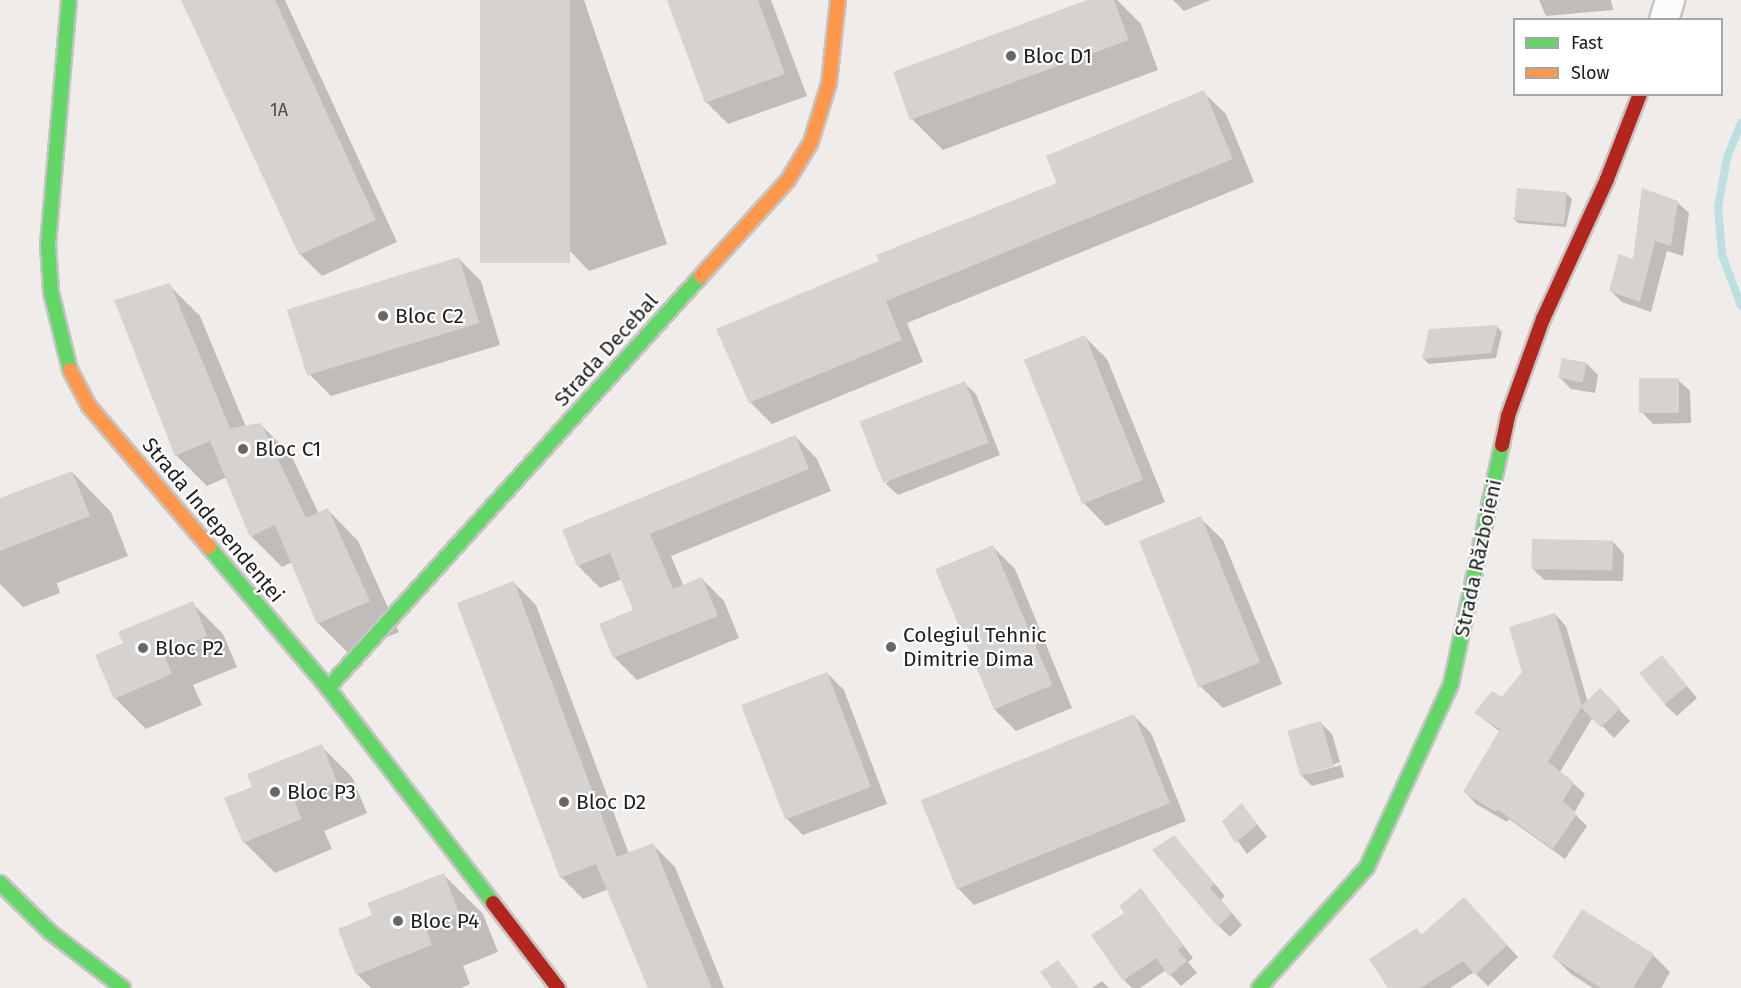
<!DOCTYPE html>
<html>
<head>
<meta charset="utf-8">
<style>
	body { margin:0 }
	#map { position:relative; width:1741px; height:988px; overflow:hidden; background:#efece9; font-family:"Fira Sans",sans-serif }
	div>[style] { position:absolute }
	.shadow>* { inset:0; background:#0003 }
	.stream>* { height:8px; margin:-4px; padding:0 4px; transform-origin:4px; border-radius:4px; background:#bddfe2 }
	.building>* { inset:0; background:#d6d2d0; transform-origin:0 0 }
	.roads { filter:drop-shadow(2px 0 #c6c4c3) drop-shadow(-2px 0 #c6c4c3) drop-shadow(0 2px #c6c4c3) drop-shadow(0 -2px #c6c4c3) }
	.street>* { height:28px; margin:-14px; padding:0 14px; transform-origin:14px; border-radius:14px; background:#fdfcfc }
	.fast>* { height:14px; margin:-7px; padding:0 7px; transform-origin:7px; border-radius:7px; background:#63d668 }
	.slow>* { height:14px; margin:-7px; padding:0 7px; transform-origin:7px; border-radius:7px; background:#ff974d }
	.jam>* { height:14px; margin:-7px; padding:0 7px; transform-origin:7px; border-radius:7px; background:#b3261e }
	.dots>* { width:16px; height:16px; translate:-50% -50%; box-sizing:border-box; border:3px solid #fff; border-radius:50% }
	span { translate:-50% -50%; white-space:nowrap; text-align:center; line-height:1.15; -webkit-text-stroke:4.5px #fff; paint-order:stroke }
	.number-label { font-size:18px; color:#4e4c4c }
	.number-label span { -webkit-text-stroke-width:0 }
	.poi-label { font-size:21px; color:#202020 }
	.left { translate:0 -50%; text-align:left }
	.street-label { font-size:21px; color:#202020 }
	.legend { position:absolute; left:1513px; top:18px; width:210px; height:78px; box-sizing:border-box; background:#fff; border:2px solid #a6a6a6; margin:0; padding:8px 10px; list-style:none; font-size:18px; color:#202020 }
	.legend li { display:flex; align-items:center; gap:12px; height:30px }
	.legend b { width:30px; border:2px solid #a6a6a6 }
</style>
</head>
<body>
<div id="map">
	<div class="shadow">
		<i style="clip-path:polygon(182px 0,285px 0,397px 242px,322px 276px,300px 254px)"></i>
		<i style="clip-path:polygon(482px 0,584px 0,667px 244px,589px 271px,567px 248px)"></i>
		<i style="clip-path:polygon(668px 0,771px 0,807px 96px,728px 124px,706px 102px)"></i>
		<i style="clip-path:polygon(1092px 0,1117px 0,1141px 24px,1158px 70px,943px 150px,912px 119px)"></i>
		<i style="clip-path:polygon(1173px 0,1211px 0,1184px 11px)"></i>
		<i style="clip-path:polygon(1539px 0,1611px 0,1613px 10px,1546px 16px)"></i>
		<i style="clip-path:polygon(1203px 92px,1226px 114px,1254px 182px,907px 323px,923px 362px,772px 424px,750px 402px,881px 262px,1059px 184px)"></i>
		<i style="clip-path:polygon(1566px 193px,1572px 199px,1566px 227px,1518px 223px,1513px 218px)"></i>
		<i style="clip-path:polygon(1677px 202px,1689px 213px,1683px 256px,1667px 251px,1651px 312px,1622px 302px,1610px 290px)"></i>
		<i style="clip-path:polygon(459px 259px,481px 281px,500px 345px,331px 396px,309px 374px)"></i>
		<i style="clip-path:polygon(169px 285px,200px 316px,246px 427px,260px 424px,291px 455px,319px 514px,328px 510px,358px 541px,399px 632px,349px 654px,318px 623px,292px 562px,282px 567px,251px 536px,227px 477px,207px 486px,176px 455px)"></i>
		<i style="clip-path:polygon(1497px 327px,1502px 332px,1496px 358px,1429px 364px,1424px 359px)"></i>
		<i style="clip-path:polygon(1084px 336px,1107px 359px,1165px 502px,1106px 526px,1084px 503px)"></i>
		<i style="clip-path:polygon(1587px 364px,1598px 375px,1595px 393px,1571px 389px,1559px 377px)"></i>
		<i style="clip-path:polygon(1678px 380px,1690px 391px,1691px 423px,1653px 424px,1642px 412px)"></i>
		<i style="clip-path:polygon(964px 383px,976px 394px,1000px 455px,898px 495px,886px 484px)"></i>
		<i style="clip-path:polygon(795px 436px,817px 459px,831px 491px,671px 556px,684px 587px,702px 579px,724px 601px,739px 638px,637px 680px,615px 658px,601px 625px,635px 610px,622px 579px,600px 588px,578px 566px)"></i>
		<i style="clip-path:polygon(72px 472px,111px 512px,128px 556px,57px 583px,60px 593px,23px 607px,0 584px,0 500px)"></i>
		<i style="clip-path:polygon(1200px 518px,1223px 540px,1282px 684px,1223px 708px,1200px 686px)"></i>
		<i style="clip-path:polygon(1613px 542px,1624px 554px,1623px 581px,1544px 580px,1533px 569px)"></i>
		<i style="clip-path:polygon(992px 546px,1015px 569px,1072px 708px,1016px 731px,994px 709px,936px 569px)"></i>
		<i style="clip-path:polygon(514px 583px,536px 605px,629px 854px,653px 845px,675px 867px,724px 988px,650px 988px,609px 889px,583px 899px,561px 877px)"></i>
		<i style="clip-path:polygon(192px 603px,223px 634px,237px 667px,193px 685px,202px 705px,146px 729px,115px 698px,125px 644px)"></i>
		<i style="clip-path:polygon(1555px 614px,1566px 626px,1588px 703px,1611px 701px,1630px 721px,1614px 738px,1593px 717px,1560px 772px,1585px 794px,1574px 813px,1587px 826px,1565px 859px,1509px 819px,1507px 822px,1476px 804px,1465px 792px,1500px 732px,1476px 713px,1502px 699px,1524px 672px)"></i>
		<i style="clip-path:polygon(1662px 657px,1697px 698px,1677px 716px,1665px 705px)"></i>
		<i style="clip-path:polygon(827px 673px,844px 690px,887px 804px,803px 835px,786px 818px)"></i>
		<i style="clip-path:polygon(1134px 716px,1151px 733px,1186px 821px,974px 905px,957px 887px,922px 800px)"></i>
		<i style="clip-path:polygon(1321px 723px,1332px 734px,1340px 762px,1306px 775px,1341px 765px,1344px 777px,1312px 786px,1300px 774px)"></i>
		<i style="clip-path:polygon(321px 746px,352px 777px,367px 813px,324px 831px,332px 849px,275px 873px,244px 842px,254px 787px)"></i>
		<i style="clip-path:polygon(1242px 805px,1267px 837px,1247px 854px,1224px 822px)"></i>
		<i style="clip-path:polygon(1185px 849px,1225px 896px,1221px 900px,1242px 925px,1230px 937px,1219px 926px)"></i>
		<i style="clip-path:polygon(444px 875px,483px 914px,498px 952px,463px 966px,470px 984px,461px 988px,371px 988px,357px 974px,374px 916px)"></i>
		<i style="clip-path:polygon(1141px 890px,1193px 958px,1188px 962px,1197px 973px,1181px 986px,1166px 970px,1140px 988px,1132px 988px,1124px 980px,1126px 913px)"></i>
		<i style="clip-path:polygon(1476px 911px,1518px 957px,1488px 986px,1474px 972px,1450px 988px,1390px 988px,1417px 930px,1423px 936px)"></i>
		<i style="clip-path:polygon(1583px 911px,1653px 955px,1670px 972px,1661px 988px,1593px 988px,1571px 974px,1554px 957px)"></i>
		<i style="clip-path:polygon(1102px 981px,1109px 988px,1092px 988px)"></i>
	</div>
	<div class="stream">
		<i style="left:1741px;top:123px;width:38px;rotate:112deg"></i>
		<i style="left:1727px;top:158px;width:50px;rotate:100.4deg"></i>
		<i style="left:1718px;top:207px;width:48px;rotate:85.2deg"></i>
		<i style="left:1722px;top:255px;width:54px;rotate:69.6deg"></i>
	</div>
	<div class="building">
		<i style="clip-path:polygon(181px 0,275px 0,376px 220px,299px 255px)"></i>
		<i style="left:480px;top:0;width:90px;height:263px"></i>
		<i style="clip-path:polygon(667px 0,758px 0,785px 74px,705px 103px)"></i>
		<i style="clip-path:polygon(1087px 0,1114px 0,1129px 40px,910px 120px,893px 72px)"></i>
		<i style="clip-path:polygon(1204px 90px,1233px 159px,886px 301px,902px 340px,749px 403px,716px 329px,879px 261px,876px 255px,1057px 183px,1046px 156px)"></i>
		<i style="left:1517px;top:188px;width:50px;height:32px;rotate:5deg"></i>
		<i style="clip-path:polygon(1642px 188px,1678px 201px,1671px 246px,1655px 241px,1640px 302px,1609px 291px,1619px 254px,1633px 259px)"></i>
		<i style="left:459px;top:257px;width:69px;height:180px;rotate:73deg"></i>
		<i style="clip-path:polygon(170px 283px,230px 428px,261px 423px,306px 518px,328px 508px,370px 601px,317px 624px,275px 525px,250px 537px,210px 441px,175px 456px,114px 300px)"></i>
		<i style="clip-path:polygon(1498px 325px,1491px 353px,1422px 359px,1429px 329px)"></i>
		<i style="left:1085px;top:335px;width:156px;height:66px;rotate:68deg"></i>
		<i style="left:1562px;top:358px;width:25px;height:20px;rotate:11deg"></i>
		<i style="left:1639px;top:378px;width:40px;height:35px"></i>
		<i style="left:965px;top:381px;width:66px;height:113px;rotate:69deg"></i>
		<i style="clip-path:polygon(795px 435px,809px 469px,650px 534px,673px 589px,702px 577px,718px 616px,613px 658px,599px 624px,633px 610px,610px 553px,577px 566px,562px 530px)"></i>
		<i style="clip-path:polygon(72px 471px,90px 516px,0 551px,0 498px)"></i>
		<i style="left:1201px;top:516px;width:158px;height:67px;rotate:68deg"></i>
		<i style="left:1532px;top:539px;width:81px;height:30px;rotate:1deg"></i>
		<i style="left:993px;top:545px;width:152px;height:63px;rotate:67deg"></i>
		<i style="clip-path:polygon(514px 581px,617px 857px,653px 843px,712px 988px,648px 988px,596px 864px,560px 878px,457px 603px)"></i>
		<i style="clip-path:polygon(193px 601px,207px 636px,164px 654px,172px 674px,114px 699px,95px 655px,123px 643px,118px 632px)"></i>
		<i style="clip-path:polygon(1555px 613px,1582px 706px,1548px 762px,1574px 782px,1563px 801px,1577px 814px,1553px 849px,1497px 809px,1496px 812px,1463px 792px,1500px 729px,1474px 713px,1492px 691px,1502px 697px,1522px 672px,1509px 627px)"></i>
		<i style="left:1662px;top:655px;width:40px;height:29px;rotate:51deg"></i>
		<i style="left:827px;top:672px;width:123px;height:92px;rotate:69deg"></i>
		<i style="left:1600px;top:688px;width:29px;height:27px;rotate:46deg"></i>
		<i style="left:1134px;top:714px;width:96px;height:230px;rotate:68deg"></i>
		<i style="left:1321px;top:721px;width:47px;height:35px;rotate:74deg"></i>
		<i style="clip-path:polygon(322px 744px,337px 782px,294px 800px,302px 819px,243px 843px,224px 798px,252px 787px,247px 774px)"></i>
		<i style="clip-path:polygon(1242px 803px,1257px 825px,1235px 843px,1222px 821px)"></i>
		<i style="clip-path:polygon(1174px 835px,1214px 884px,1210px 888px,1232px 913px,1218px 927px,1152px 850px)"></i>
		<i style="clip-path:polygon(444px 873px,459px 913px,425px 926px,432px 945px,356px 975px,338px 929px,372px 915px,367px 903px)"></i>
		<i style="clip-path:polygon(1141px 888px,1183px 946px,1178px 950px,1187px 961px,1169px 976px,1156px 958px,1123px 981px,1091px 935px,1124px 913px,1119px 906px)"></i>
		<i style="clip-path:polygon(1464px 897px,1507px 945px,1475px 975px,1463px 961px,1421px 988px,1388px 988px,1369px 959px,1417px 928px,1421px 935px)"></i>
		<i style="clip-path:polygon(1582px 909px,1654px 954px,1633px 988px,1601px 988px,1552px 957px)"></i>
		<i style="clip-path:polygon(1058px 960px,1079px 988px,1052px 988px,1040px 972px)"></i>
	</div>
	<div class="roads">
		<div class="street">
			<i style="left:1664px;top:20px;width:21px;rotate:-73deg"></i>
		</div>
		<div class="fast">
			<i style="left:69px;top:0;width:246px;rotate:94.9deg"></i>
			<i style="left:48px;top:245px;width:47px;rotate:86.3deg"></i>
			<i style="left:51px;top:292px;width:80px;rotate:76.3deg"></i>
			<i style="left:209px;top:547px;width:185px;rotate:49.8deg"></i>
			<i style="left:328px;top:688px;width:271px;rotate:52.5deg"></i>
			<i style="left:328px;top:688px;width:556px;rotate:-47.84deg"></i>
			<i style="left:0;top:883px;width:70px;rotate:44.4deg"></i>
			<i style="left:50px;top:932px;width:92px;rotate:37.5deg"></i>
			<i style="left:1259px;top:988px;width:162px;rotate:-48.2deg"></i>
			<i style="left:1367px;top:867px;width:201px;rotate:-65.3deg"></i>
			<i style="left:1451px;top:684px;width:244px;rotate:-78deg"></i>
		</div>
		<div class="slow">
			<i style="left:701px;top:276px;width:130px;rotate:-47.8deg"></i>
			<i style="left:788px;top:180px;width:44px;rotate:-58.8deg"></i>
			<i style="left:811px;top:142px;width:62px;rotate:-73deg"></i>
			<i style="left:829px;top:83px;width:83px;rotate:-83.8deg"></i>
			<i style="left:70px;top:370px;width:41px;rotate:62.2deg"></i>
			<i style="left:89px;top:406px;width:185px;rotate:49.6deg"></i>
		</div>
		<div class="jam">
			<i style="left:1502px;top:445px;width:30px;rotate:-78deg"></i>
			<i style="left:1508px;top:416px;width:103px;rotate:-70.2deg"></i>
			<i style="left:1543px;top:319px;width:154px;rotate:-65.4deg"></i>
			<i style="left:1607px;top:179px;width:91px;rotate:-68.8deg"></i>
			<i style="left:493px;top:903px;width:107px;rotate:52.6deg"></i>
		</div>
	</div>
	<div class="dots">
		<i style="left:1011px;top:56px;background:#686766"></i>
		<i style="left:383px;top:316px;background:#686766"></i>
		<i style="left:243px;top:449px;background:#686766"></i>
		<i style="left:891px;top:647px;background:#686766"></i>
		<i style="left:143px;top:648px;background:#686766"></i>
		<i style="left:275px;top:792px;background:#686766"></i>
		<i style="left:564px;top:802px;background:#686766"></i>
		<i style="left:398px;top:921px;background:#686766"></i>
	</div>
	<div class="number-label">
		<span style="left:279px;top:110px">1A</span>
	</div>
	<div class="poi-label">
		<span class="left" style="left:1023px;top:56px">Bloc D1</span>
		<span class="left" style="left:395px;top:316px">Bloc C2</span>
		<span class="left" style="left:255px;top:449px">Bloc C1</span>
		<span class="left" style="left:903px;top:647px">Colegiul Tehnic<br>Dimitrie Dima</span>
		<span class="left" style="left:155px;top:648px">Bloc P2</span>
		<span class="left" style="left:287px;top:792px">Bloc P3</span>
		<span class="left" style="left:576px;top:802px">Bloc D2</span>
		<span class="left" style="left:410px;top:921px">Bloc P4</span>
	</div>
	<div class="street-label">
		<span style="left:606px;top:350px;rotate:-48deg">Strada Decebal</span>
		<span style="left:213px;top:520px;rotate:50deg">Strada Independenței</span>
		<span style="left:1478px;top:558px;rotate:-78deg">Strada Războieni</span>
	</div>
	<ul class="legend">
	<li><b style="height:8px;background:#63d668"></b>Fast</li>
	<li><b style="height:8px;background:#ff974d"></b>Slow</li>
	</ul>
</div>
</body>
</html>
